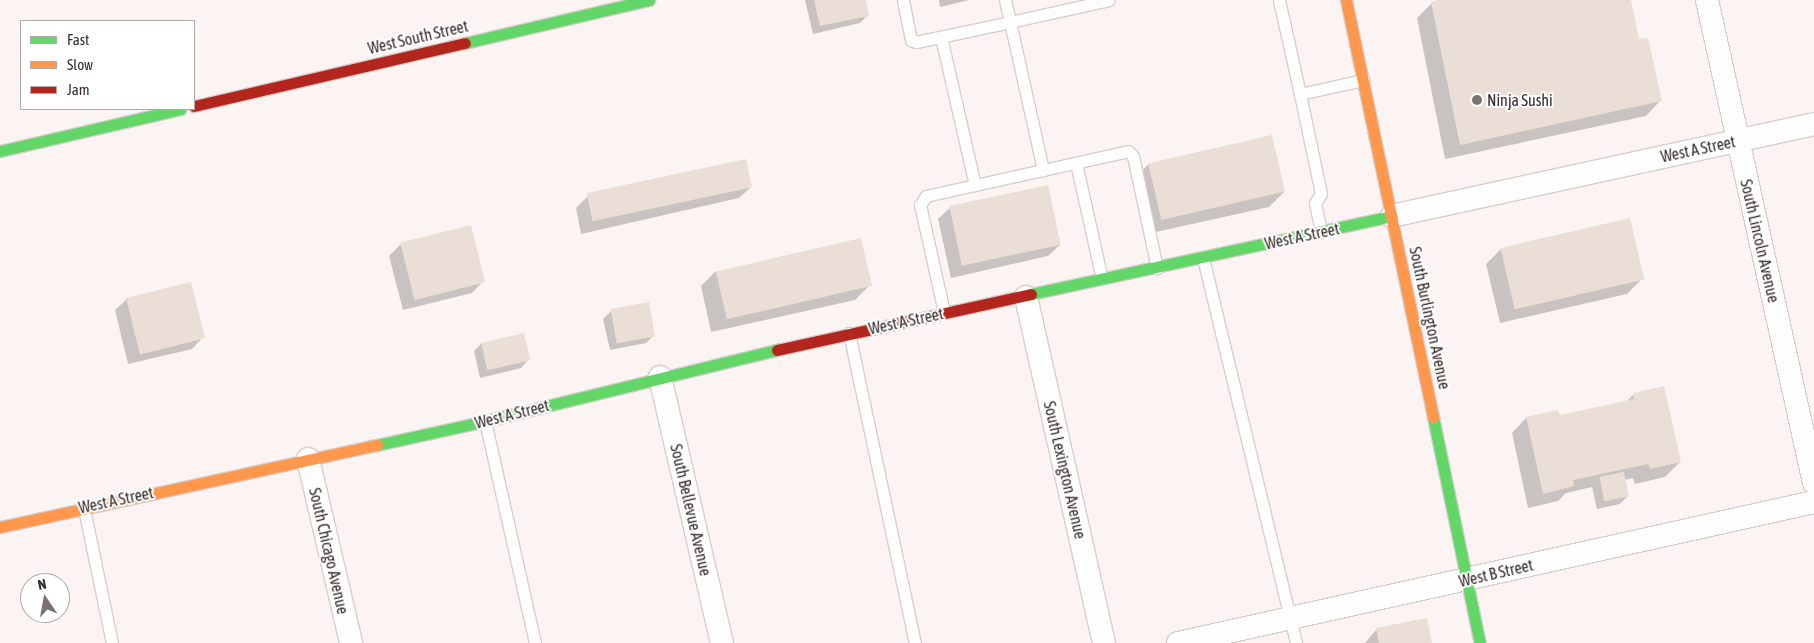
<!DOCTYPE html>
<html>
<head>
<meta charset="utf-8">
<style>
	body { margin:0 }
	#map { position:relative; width:1814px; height:643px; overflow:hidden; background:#fbf4f2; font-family:"Asap Condensed",sans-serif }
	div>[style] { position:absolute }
	.shadow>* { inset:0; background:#0003 }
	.building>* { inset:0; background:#eaded6; transform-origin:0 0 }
	.roads { filter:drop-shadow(1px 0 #d6cecc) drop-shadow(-1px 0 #d6cecc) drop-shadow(0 1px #d6cecc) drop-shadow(0 -1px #d6cecc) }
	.lane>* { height:11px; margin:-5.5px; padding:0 5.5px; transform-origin:5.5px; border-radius:5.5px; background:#fefdfd }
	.street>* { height:22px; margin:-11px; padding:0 11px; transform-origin:11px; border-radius:11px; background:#fefdfd }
	.fast>* { height:11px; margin:-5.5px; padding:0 5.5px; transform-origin:5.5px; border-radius:5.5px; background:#63d668 }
	.slow>* { height:11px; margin:-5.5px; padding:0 5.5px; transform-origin:5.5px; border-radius:5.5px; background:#ff974d }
	.jam>* { height:11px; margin:-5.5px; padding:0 5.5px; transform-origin:5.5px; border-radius:5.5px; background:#b3261e }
	.dots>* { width:14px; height:14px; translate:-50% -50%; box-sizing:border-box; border:2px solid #fff; border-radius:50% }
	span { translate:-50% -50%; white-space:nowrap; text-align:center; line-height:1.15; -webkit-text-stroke:4px #fff; paint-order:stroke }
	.street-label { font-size:16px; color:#352c2b }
	.poi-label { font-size:16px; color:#352c2b }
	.left { translate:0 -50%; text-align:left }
	.legend { position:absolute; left:20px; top:20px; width:175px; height:90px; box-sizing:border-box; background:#fff; border:1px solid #aeabaa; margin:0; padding:6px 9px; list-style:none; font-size:15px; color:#352c2b }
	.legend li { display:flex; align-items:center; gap:10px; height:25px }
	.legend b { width:25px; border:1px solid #aeabaa }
	.north { position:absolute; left:20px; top:573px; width:50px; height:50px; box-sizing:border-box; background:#fff; border:1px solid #aeabaa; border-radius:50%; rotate:348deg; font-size:14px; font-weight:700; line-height:20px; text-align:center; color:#352c2b }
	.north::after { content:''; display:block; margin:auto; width:18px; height:22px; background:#7a7271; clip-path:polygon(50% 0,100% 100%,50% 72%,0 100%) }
</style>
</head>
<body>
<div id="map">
	<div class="shadow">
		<i style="clip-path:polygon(805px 0,865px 0,868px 15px,860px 23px,813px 34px)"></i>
		<i style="clip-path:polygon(939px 0,969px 0,940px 7px)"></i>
		<i style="clip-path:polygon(1444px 0,1629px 0,1638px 41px,1660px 101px,1646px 116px,1445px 159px,1417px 18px,1432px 3px)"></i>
		<i style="clip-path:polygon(1149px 164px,1284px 192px,1269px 207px,1147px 234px,1134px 178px)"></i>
		<i style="clip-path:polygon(751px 187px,739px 198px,581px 234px,576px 208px,587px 197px)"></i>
		<i style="clip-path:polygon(950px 208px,1060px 245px,1048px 256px,951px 278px,938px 219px)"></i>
		<i style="clip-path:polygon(401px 244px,483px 281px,472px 293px,403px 310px,389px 256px)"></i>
		<i style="clip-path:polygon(1501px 249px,1642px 279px,1627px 294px,1500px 323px,1486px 264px)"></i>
		<i style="clip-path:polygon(716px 271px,870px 285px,855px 300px,711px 332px,701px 286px)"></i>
		<i style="clip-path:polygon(127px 299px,203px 337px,192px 349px,128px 364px,115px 310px)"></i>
		<i style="clip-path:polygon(611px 311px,654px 335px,646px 343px,610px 350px,603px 319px)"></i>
		<i style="clip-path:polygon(482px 343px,528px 360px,521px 368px,480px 378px,474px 351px)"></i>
		<i style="clip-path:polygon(1634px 394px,1680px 462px,1665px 477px,1635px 484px,1633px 478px,1624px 480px,1628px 496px,1620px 504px,1597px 509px,1592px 487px,1566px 493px,1558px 501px,1528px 508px,1512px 433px,1526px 418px,1559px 417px,1626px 402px)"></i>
		<i style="clip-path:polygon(1426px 619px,1431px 643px,1365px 643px,1376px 630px)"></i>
	</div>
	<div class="building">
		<i style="clip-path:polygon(814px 0,866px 0,869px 16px,820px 26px)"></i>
		<i style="clip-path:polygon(1438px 0,1631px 0,1639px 39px,1648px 38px,1662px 101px,1460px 145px,1431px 2px)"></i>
		<i style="left:1272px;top:135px;width:58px;height:127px;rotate:77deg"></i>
		<i style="left:746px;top:159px;width:29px;height:163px;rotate:78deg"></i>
		<i style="left:1048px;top:185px;width:61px;height:101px;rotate:78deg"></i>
		<i style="left:1630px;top:218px;width:63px;height:133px;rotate:77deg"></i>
		<i style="left:471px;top:225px;width:59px;height:73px;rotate:76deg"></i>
		<i style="left:861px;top:238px;width:49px;height:149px;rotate:77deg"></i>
		<i style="left:191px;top:282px;width:58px;height:67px;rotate:76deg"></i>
		<i style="left:649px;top:302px;width:35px;height:39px;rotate:80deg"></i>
		<i style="left:524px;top:333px;width:28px;height:44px;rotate:77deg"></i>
		<i style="clip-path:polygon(1664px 386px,1681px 462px,1650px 469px,1648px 464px,1573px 480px,1574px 486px,1543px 494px,1526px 417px,1558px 410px,1560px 415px,1634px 399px,1633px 393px)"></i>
		<i style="left:1624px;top:472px;width:25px;height:25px;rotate:79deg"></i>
		<i style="clip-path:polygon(1427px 618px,1432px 643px,1379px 643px,1376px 628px)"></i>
	</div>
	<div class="roads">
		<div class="lane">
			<i style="left:903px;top:0;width:41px;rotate:78.7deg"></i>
			<i style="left:911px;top:40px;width:5px;rotate:22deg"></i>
			<i style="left:916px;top:42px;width:96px;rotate:-12deg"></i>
			<i style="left:1010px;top:22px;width:152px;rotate:77.4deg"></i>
			<i style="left:1043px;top:170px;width:87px;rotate:-12.6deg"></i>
			<i style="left:1128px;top:151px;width:7px;rotate:45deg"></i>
			<i style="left:1133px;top:156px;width:115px;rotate:77.9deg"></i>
			<i style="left:1005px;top:0;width:23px;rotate:77deg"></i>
			<i style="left:1010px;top:22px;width:101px;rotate:-12.5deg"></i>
			<i style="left:1279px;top:0;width:96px;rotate:77.4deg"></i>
			<i style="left:1300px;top:94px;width:65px;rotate:-12.5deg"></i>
			<i style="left:941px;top:37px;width:152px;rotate:77.1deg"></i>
			<i style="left:975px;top:185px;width:70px;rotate:-12.4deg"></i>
			<i style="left:1300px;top:94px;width:102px;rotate:78.1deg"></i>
			<i style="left:1321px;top:194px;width:11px;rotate:124deg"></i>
			<i style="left:1315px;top:203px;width:30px;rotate:78deg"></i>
			<i style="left:1076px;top:163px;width:119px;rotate:77.4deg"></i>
			<i style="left:1203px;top:258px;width:396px;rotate:76.4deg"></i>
			<i style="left:944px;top:312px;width:110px;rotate:-102.6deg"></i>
			<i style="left:920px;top:205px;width:11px;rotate:-56deg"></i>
			<i style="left:926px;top:196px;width:50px;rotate:-12.7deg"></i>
			<i style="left:849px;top:333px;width:317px;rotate:78deg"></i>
			<i style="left:485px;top:421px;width:228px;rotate:77.3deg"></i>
			<i style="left:84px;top:509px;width:137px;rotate:78.2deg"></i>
		</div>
		<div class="street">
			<i style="left:1707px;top:0;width:494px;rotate:77.5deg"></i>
			<i style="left:1392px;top:216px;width:432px;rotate:-12.3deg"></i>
			<i style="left:1026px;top:297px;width:355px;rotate:77.3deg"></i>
			<i style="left:660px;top:377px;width:273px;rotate:76.9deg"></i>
			<i style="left:308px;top:459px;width:189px;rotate:76.8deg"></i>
			<i style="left:1178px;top:643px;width:651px;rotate:-12.5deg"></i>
		</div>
		<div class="fast">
			<i style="left:465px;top:43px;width:189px;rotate:-13.2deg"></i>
			<i style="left:0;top:151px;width:185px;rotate:-13.1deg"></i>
			<i style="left:1031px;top:294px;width:369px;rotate:-12.2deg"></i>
			<i style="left:1433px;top:417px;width:231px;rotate:78.3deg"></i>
			<i style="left:377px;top:445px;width:111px;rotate:-12.5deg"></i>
			<i style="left:485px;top:421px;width:301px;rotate:-13.7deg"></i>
		</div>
		<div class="slow">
			<i style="left:1346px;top:0;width:426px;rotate:78.2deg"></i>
			<i style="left:0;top:527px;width:386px;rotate:-12.3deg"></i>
		</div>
		<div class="jam">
			<i style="left:194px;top:106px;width:278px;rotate:-13.1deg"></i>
			<i style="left:777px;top:350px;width:260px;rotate:-12.4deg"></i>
		</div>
	</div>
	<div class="dots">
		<i style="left:1477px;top:100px;background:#7a7271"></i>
	</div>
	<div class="street-label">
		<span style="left:418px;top:37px;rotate:-13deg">West South Street</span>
		<span style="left:1698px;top:149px;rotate:-12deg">West A Street</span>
		<span style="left:1302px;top:236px;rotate:-12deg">West A Street</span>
		<span style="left:1760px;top:241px;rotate:77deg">South Lincoln Avenue</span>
		<span style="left:1430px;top:318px;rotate:78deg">South Burlington Avenue</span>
		<span style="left:906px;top:321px;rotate:-12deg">West A Street</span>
		<span style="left:512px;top:414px;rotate:-14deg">West A Street</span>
		<span style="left:1065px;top:470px;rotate:77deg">South Lexington Avenue</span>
		<span style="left:116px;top:500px;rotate:-12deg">West A Street</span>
		<span style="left:691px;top:510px;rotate:77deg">South Bellevue Avenue</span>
		<span style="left:329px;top:551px;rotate:77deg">South Chicago Avenue</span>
		<span style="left:1496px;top:573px;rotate:-13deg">West B Street</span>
	</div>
	<div class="poi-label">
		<span class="left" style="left:1487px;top:100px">Ninja Sushi</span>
	</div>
	<ul class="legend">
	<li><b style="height:6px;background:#63d668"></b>Fast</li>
	<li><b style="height:6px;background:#ff974d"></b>Slow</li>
	<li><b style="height:6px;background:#b3261e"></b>Jam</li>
	</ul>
	<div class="north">N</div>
</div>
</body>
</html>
